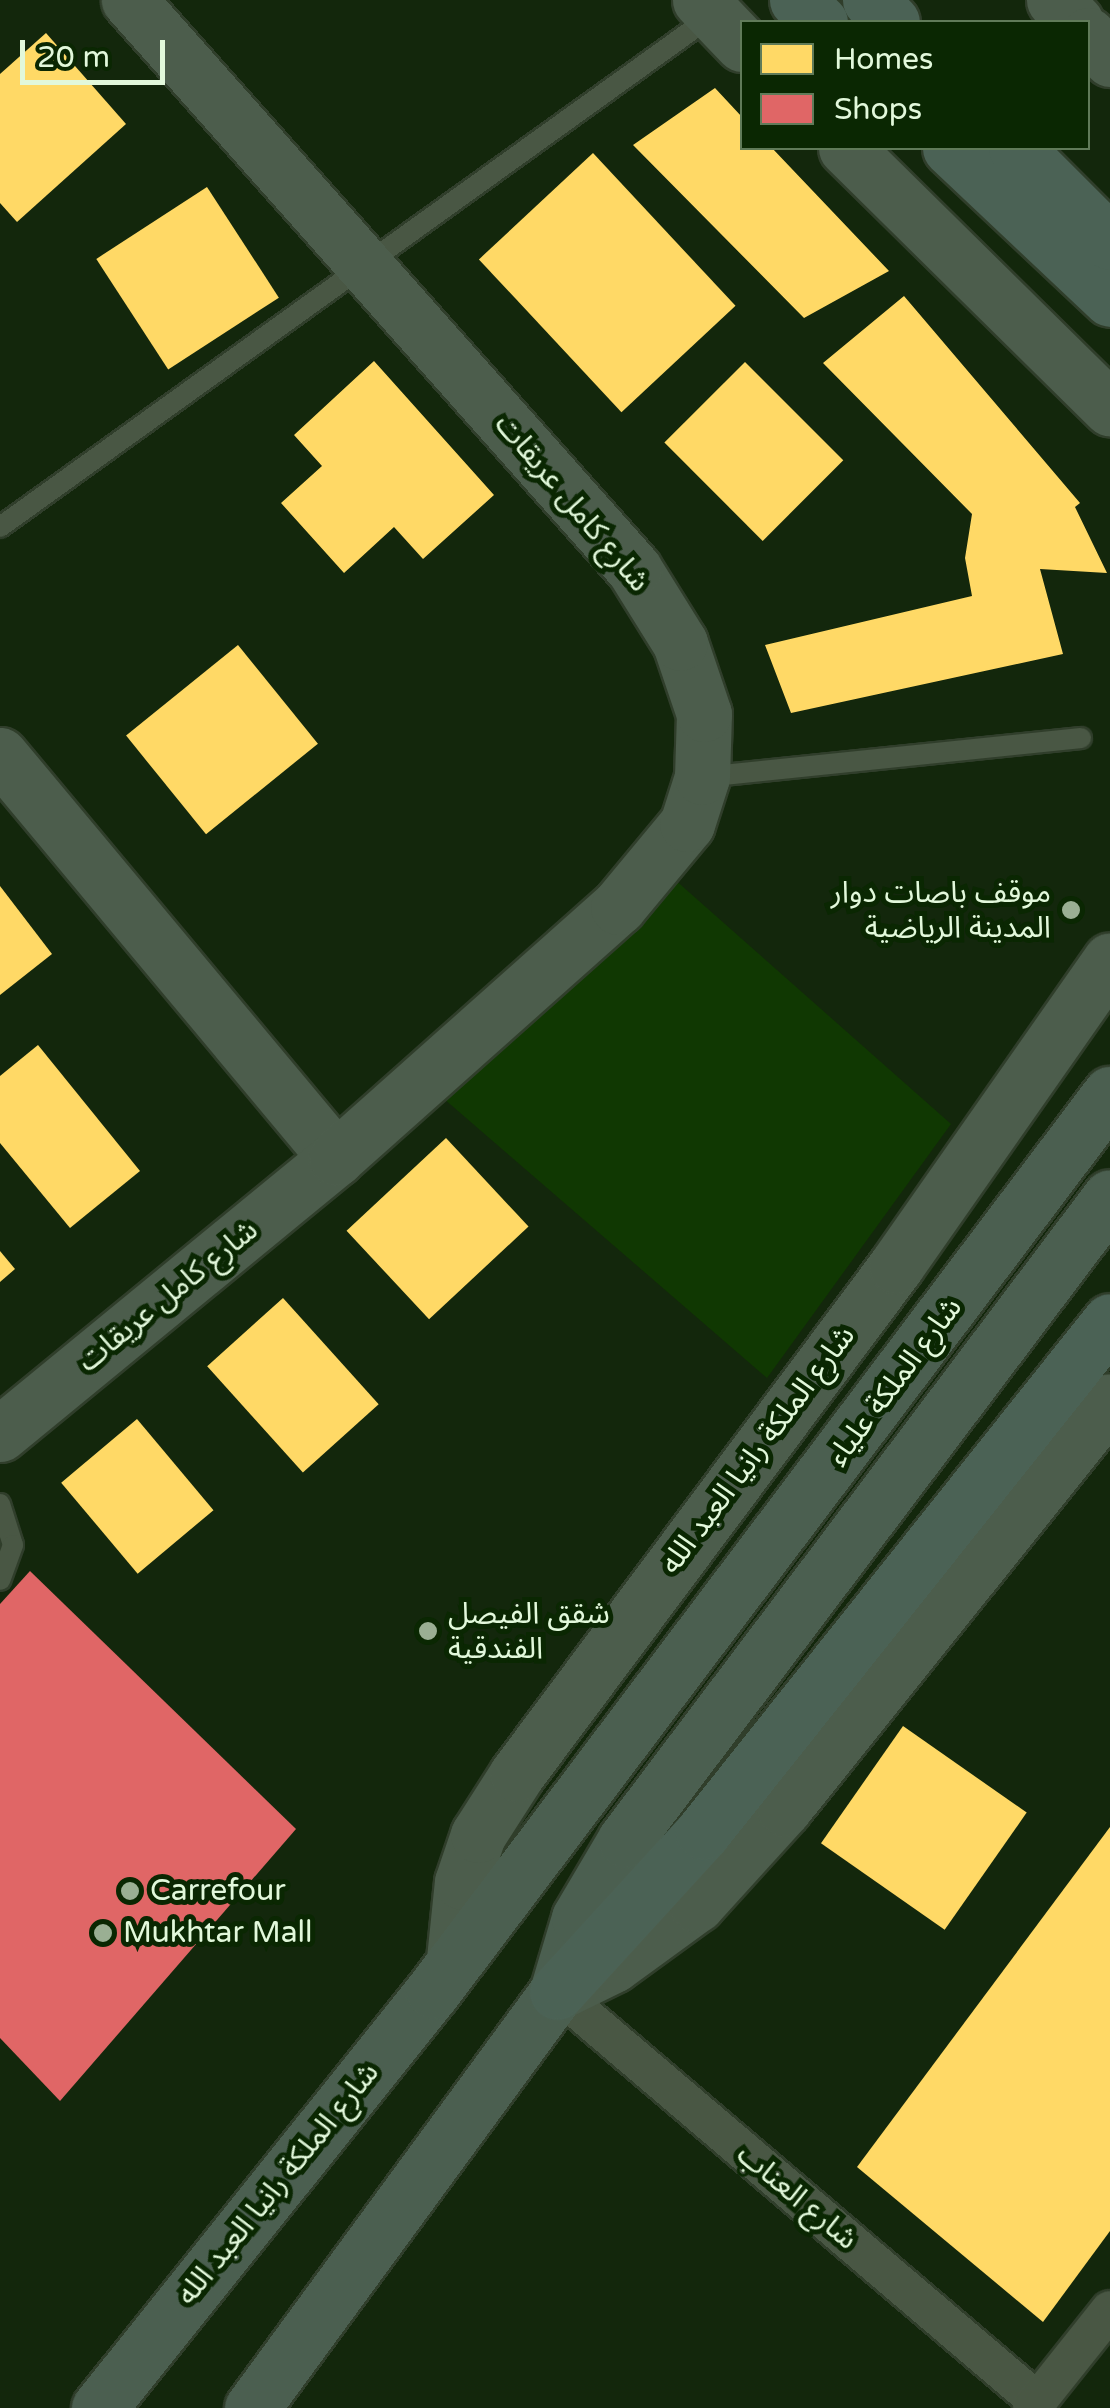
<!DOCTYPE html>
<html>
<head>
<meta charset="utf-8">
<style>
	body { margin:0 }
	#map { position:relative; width:1110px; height:2408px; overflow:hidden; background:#13270c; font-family:"Varela Round","Noto Sans Arabic",sans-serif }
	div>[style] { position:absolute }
	.built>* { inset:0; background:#103802 }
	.homes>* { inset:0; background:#ffd966; transform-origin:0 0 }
	.shops>* { inset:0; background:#e06666 }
	.roads { filter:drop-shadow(2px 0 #303e2b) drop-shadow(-2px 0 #303e2b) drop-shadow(0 2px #303e2b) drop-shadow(0 -2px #303e2b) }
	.lane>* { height:20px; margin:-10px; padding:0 10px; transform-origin:10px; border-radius:10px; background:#495744 }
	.street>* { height:38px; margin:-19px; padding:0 19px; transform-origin:19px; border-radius:19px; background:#495744 }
	.secondary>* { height:55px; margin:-27.5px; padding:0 27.5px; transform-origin:27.5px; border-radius:27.5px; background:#4c5d4c }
	.primary>* { height:55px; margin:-27.5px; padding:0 27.5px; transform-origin:27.5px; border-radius:27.5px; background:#4b5f50 }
	.highway>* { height:55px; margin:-27.5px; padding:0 27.5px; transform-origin:27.5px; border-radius:27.5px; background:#4b6255 }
	.dots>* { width:28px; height:28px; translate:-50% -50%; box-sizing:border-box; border:5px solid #0a2702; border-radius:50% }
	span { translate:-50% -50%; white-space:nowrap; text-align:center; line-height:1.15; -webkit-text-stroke:10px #0a2702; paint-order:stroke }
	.street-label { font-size:30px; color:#e2f8db }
	.poi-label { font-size:30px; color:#e2f8db }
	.right { translate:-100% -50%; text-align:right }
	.left { translate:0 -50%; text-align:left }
	.legend { position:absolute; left:740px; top:20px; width:350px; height:130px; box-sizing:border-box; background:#0a2702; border:2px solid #607b59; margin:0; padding:12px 18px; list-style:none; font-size:30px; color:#e2f8db }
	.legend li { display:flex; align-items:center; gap:20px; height:50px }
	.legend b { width:50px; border:2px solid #607b59 }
	.scale { position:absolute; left:20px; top:40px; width:145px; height:45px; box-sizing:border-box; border:5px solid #e2f8db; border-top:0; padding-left:12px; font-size:30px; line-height:35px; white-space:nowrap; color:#e2f8db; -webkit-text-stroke:8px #0a2702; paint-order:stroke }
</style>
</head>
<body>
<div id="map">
	<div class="built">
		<i style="clip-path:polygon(673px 878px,951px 1124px,767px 1378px,443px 1098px)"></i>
	</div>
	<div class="homes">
		<i style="clip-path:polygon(46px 33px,126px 124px,17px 222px,0 203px,0 74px)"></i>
		<i style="clip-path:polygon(715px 88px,742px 117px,742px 148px,772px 148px,889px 271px,804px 318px,633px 145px)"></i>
		<i style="left:593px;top:153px;width:209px;height:156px;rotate:47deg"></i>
		<i style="left:207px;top:187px;width:132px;height:132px;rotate:57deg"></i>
		<i style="clip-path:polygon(904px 296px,1080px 503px,1075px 507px,1107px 573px,1040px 569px,1063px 654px,791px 713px,765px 645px,972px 596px,965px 558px,972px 514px,823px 363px)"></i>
		<i style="clip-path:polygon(374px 361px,494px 495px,423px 559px,394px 527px,344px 573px,281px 503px,322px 466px,294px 435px)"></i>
		<i style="left:745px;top:362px;width:139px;height:114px;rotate:45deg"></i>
		<i style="left:238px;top:645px;width:127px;height:144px;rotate:51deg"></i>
		<i style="clip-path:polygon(0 886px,52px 954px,0 995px)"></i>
		<i style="clip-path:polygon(38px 1045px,140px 1171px,70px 1228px,0 1143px,0 1076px)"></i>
		<i style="left:446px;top:1138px;width:121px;height:136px;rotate:47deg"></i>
		<i style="clip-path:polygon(0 1251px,15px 1269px,0 1282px)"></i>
		<i style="left:283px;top:1298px;width:143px;height:102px;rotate:48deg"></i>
		<i style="left:137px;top:1419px;width:119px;height:99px;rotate:50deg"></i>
		<i style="left:903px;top:1726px;width:151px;height:143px;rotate:35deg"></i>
		<i style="clip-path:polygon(1110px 1827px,1110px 2231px,1043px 2322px,857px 2167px)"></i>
	</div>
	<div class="shops">
		<i style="clip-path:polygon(30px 1571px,296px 1829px,60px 2101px,0 2038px,0 1604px)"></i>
	</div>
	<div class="roads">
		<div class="lane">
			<i style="left:0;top:527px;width:878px;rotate:-35.68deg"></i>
			<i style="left:704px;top:777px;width:379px;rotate:-5.9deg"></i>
			<i style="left:0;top:1504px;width:43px;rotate:72.4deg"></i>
			<i style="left:13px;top:1545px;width:37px;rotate:110deg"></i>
		</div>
		<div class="street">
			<i style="left:557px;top:1992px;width:631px;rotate:40.43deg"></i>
			<i style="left:1032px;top:2408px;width:125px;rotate:-51.5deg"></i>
		</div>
		<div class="secondary">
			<i style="left:700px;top:0;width:61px;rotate:46.3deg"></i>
			<i style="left:1054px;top:0;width:31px;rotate:45deg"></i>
			<i style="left:1088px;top:35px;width:33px;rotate:47deg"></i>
			<i style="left:846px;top:148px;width:371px;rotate:44.6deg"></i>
			<i style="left:0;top:755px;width:525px;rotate:50.18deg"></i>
			<i style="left:0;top:1434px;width:435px;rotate:-39.4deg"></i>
			<i style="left:336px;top:1158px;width:378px;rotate:-41.7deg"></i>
			<i style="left:618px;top:907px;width:108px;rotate:-50.3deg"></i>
			<i style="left:687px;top:824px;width:49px;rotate:-72.3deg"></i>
			<i style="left:702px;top:777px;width:63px;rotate:-88.2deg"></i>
			<i style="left:704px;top:714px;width:75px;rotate:-108.7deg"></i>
			<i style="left:680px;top:643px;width:87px;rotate:-121.9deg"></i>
			<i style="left:634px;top:569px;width:761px;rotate:-131.59deg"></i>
			<i style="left:454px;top:1959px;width:77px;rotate:-84.1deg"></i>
			<i style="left:462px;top:1882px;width:50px;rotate:-71.2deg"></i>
			<i style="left:478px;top:1835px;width:72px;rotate:-57.4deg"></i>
			<i style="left:517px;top:1774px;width:634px;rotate:-53.27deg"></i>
			<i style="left:896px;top:1266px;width:373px;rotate:-55deg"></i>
			<i style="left:560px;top:1991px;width:59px;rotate:-26.1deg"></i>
			<i style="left:613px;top:1965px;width:104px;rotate:-36deg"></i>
			<i style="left:697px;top:1904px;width:130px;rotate:-47.8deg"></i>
			<i style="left:784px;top:1808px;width:521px;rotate:-51.31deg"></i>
		</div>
		<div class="primary">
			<i style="left:99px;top:2408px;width:534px;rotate:-51.31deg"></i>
			<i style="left:433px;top:1991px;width:1124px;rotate:-52.96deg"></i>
			<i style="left:252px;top:2408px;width:516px;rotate:-53.75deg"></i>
			<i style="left:557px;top:1992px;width:77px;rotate:-73.4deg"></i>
			<i style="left:579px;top:1918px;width:91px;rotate:-59.5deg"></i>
			<i style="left:625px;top:1840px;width:805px;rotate:-52.97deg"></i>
		</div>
		<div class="highway">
			<i style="left:797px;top:0;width:32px;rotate:44deg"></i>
			<i style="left:870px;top:0;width:31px;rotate:45deg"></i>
			<i style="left:950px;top:148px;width:220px;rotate:43.3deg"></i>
			<i style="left:1016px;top:148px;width:133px;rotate:45deg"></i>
			<i style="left:557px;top:1992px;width:217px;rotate:-47.6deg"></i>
			<i style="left:703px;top:1832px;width:653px;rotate:-51.46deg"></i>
		</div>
	</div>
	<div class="dots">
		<i style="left:1071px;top:910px;background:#9aaf93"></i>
		<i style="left:428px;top:1631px;background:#9aaf93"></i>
		<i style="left:130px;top:1891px;background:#9aaf93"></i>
		<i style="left:103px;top:1933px;background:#9aaf93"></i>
	</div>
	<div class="street-label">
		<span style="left:572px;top:503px;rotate:50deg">شارع كامل عريقات</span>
		<span style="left:168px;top:1296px;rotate:-39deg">شارع كامل عريقات</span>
		<span style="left:895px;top:1382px;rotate:-53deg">شارع الملكة علياء</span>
		<span style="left:758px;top:1450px;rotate:-53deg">شارع الملكة رانيا العبد الله</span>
		<span style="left:278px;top:2184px;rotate:-51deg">شارع الملكة رانيا العبد الله</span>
		<span style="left:797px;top:2197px;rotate:40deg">شارع العناب</span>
	</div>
	<div class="poi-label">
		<span class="right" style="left:1051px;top:910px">موقف باصات دوار<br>المدينة الرياضية</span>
		<span class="left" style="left:448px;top:1631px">شقق الفيصل<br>الفندقية</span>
		<span class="left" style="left:150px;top:1891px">Carrefour</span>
		<span class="left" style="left:123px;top:1933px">Mukhtar Mall</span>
	</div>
	<ul class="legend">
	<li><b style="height:28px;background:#ffd966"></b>Homes</li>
	<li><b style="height:28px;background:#e06666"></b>Shops</li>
	</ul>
	<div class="scale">20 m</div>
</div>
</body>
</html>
